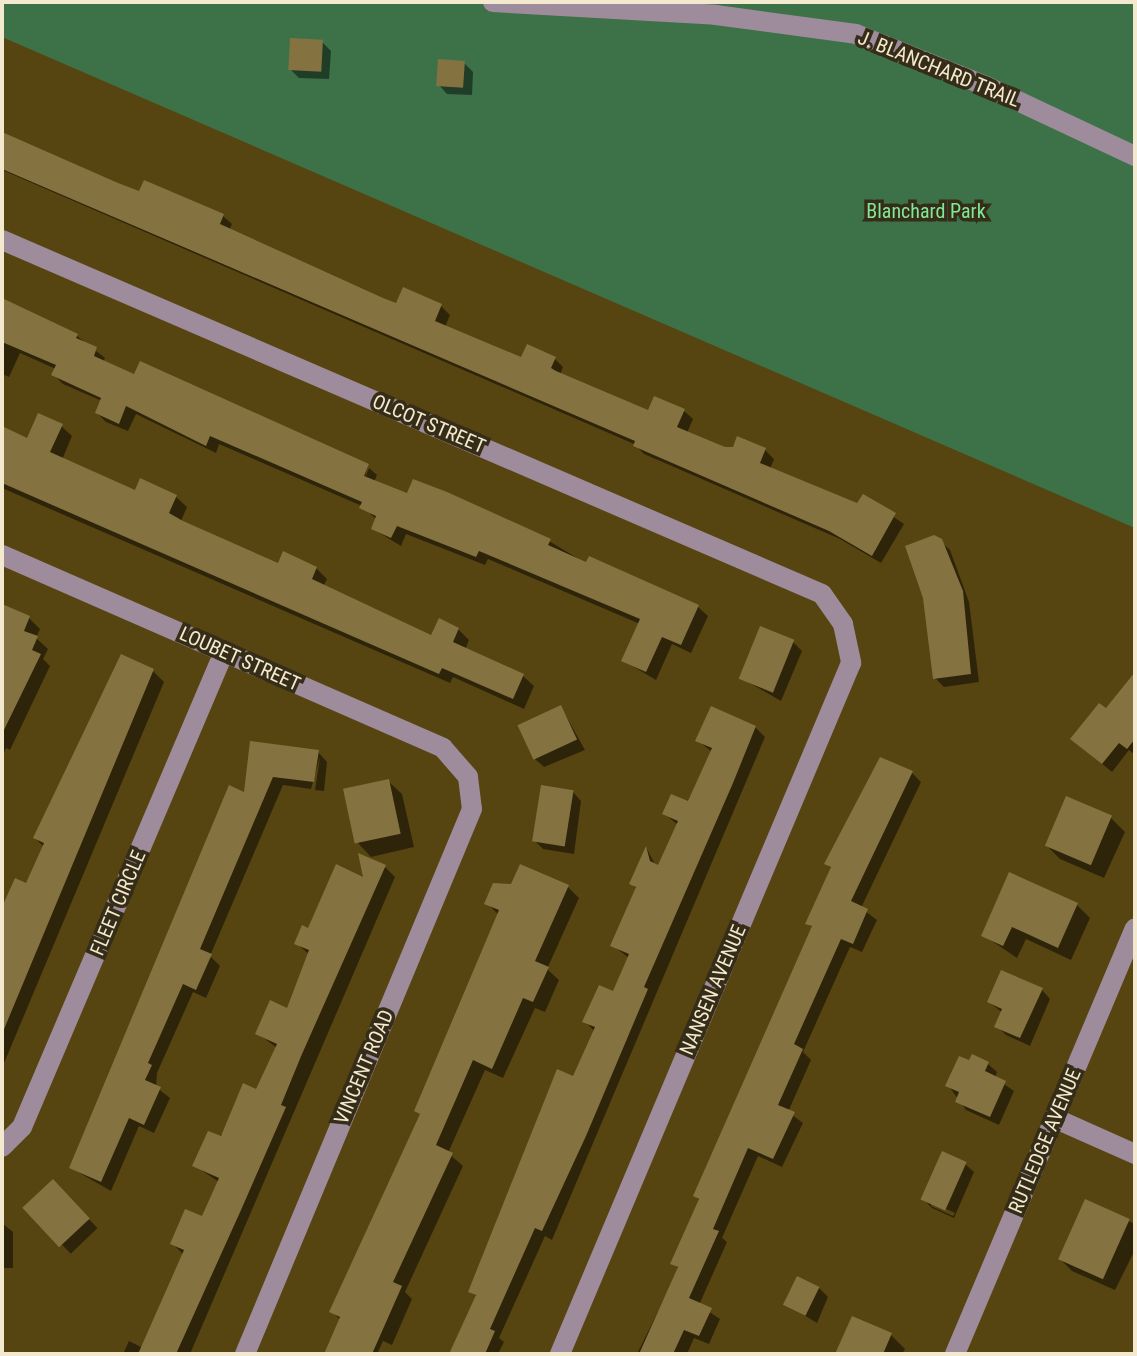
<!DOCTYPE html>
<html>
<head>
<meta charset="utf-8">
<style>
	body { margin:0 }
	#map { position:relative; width:1137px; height:1356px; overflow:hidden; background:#574511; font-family:"Roboto Condensed",sans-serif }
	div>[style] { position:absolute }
	.green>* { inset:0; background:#3d7249 }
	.shadow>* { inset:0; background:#0007; transform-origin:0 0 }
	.building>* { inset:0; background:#847240; transform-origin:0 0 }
	.minor>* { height:20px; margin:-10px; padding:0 10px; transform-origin:10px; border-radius:10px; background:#9e8b9b }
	span { translate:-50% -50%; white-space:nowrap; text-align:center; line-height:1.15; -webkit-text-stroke:7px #352d18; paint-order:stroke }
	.street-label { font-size:20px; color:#f3e9cf }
	.park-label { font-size:20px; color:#80e998 }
	.frame { position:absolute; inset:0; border:4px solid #f3e9cf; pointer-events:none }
</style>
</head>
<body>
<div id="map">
	<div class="green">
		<i style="clip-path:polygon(2px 2px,1135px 2px,1135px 528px,2px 37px)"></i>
	</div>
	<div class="shadow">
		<i style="clip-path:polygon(322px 42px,331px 51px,329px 79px,299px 78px,290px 69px)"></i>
		<i style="clip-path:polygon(464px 63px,473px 72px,472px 95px,447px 94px,439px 85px)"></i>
		<i style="clip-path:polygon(2px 134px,118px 185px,223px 216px,232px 224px,229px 231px,397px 305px,404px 290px,441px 306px,450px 315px,445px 327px,522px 359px,554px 358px,563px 367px,560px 375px,649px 413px,684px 411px,693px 419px,687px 433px,725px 450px,734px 449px,738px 438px,765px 450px,774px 459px,770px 469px,858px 506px,864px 497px,904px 524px,881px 563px,840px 539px,644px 454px,634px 444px,2px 170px)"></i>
		<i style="clip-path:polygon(2px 303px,77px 336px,105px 358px,103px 362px,368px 466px,362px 486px,369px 468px,377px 475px,374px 482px,549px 541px,587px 564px,590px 559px,698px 607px,708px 616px,691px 653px,672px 644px,656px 680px,624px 661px,640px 624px,488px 559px,485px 565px,406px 534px,401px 546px,373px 529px,377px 520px,362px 506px,219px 444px,216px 453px,136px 414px,128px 431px,106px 422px,97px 413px,102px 401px,63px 384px,54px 375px,56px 369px,20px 353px,9px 377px,2px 374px)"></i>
		<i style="clip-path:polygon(61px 426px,72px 436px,62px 460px,136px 493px,176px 497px,187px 507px,181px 521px,279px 565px,316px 568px,327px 579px,323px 587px,432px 638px,458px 629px,469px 640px,465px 650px,523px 676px,534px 686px,524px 709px,453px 677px,450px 683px,2px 488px,2px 430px,28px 440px)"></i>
		<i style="clip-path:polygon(940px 541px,950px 550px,969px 602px,979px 682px,944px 687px,935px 678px)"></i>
		<i style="clip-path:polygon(2px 607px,29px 618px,40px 629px,36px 638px,48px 649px,43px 659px,50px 666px,10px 750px,6px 748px,2px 757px)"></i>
		<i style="clip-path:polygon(793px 642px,802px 651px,781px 701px,741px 678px)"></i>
		<i style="clip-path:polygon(153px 671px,164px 682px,2px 1068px,2px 912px,27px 886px,44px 847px,35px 838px)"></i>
		<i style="clip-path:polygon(1135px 694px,1135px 755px,1129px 750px,1112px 772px,1082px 747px,1106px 711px)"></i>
		<i style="clip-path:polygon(561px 707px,585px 750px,544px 767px,535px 759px)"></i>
		<i style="clip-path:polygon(755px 727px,765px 737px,552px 1240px,545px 1236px,499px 1338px,504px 1342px,498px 1354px,451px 1354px,477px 1297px,471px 1291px,595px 1032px,585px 1021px,614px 993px,629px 958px,612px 945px,637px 889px,632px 884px,647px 849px,658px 870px,678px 825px,665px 814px,689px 804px,712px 752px,697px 740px)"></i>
		<i style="clip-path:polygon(252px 743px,318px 752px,327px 762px,324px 791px,315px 790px,320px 757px,311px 789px,283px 785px,210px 956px,220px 966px,206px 998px,193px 992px,157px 1073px,156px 1087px,170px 1098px,154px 1133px,139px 1126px,111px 1191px,71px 1168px,245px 795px)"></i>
		<i style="clip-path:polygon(912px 773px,921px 782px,861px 908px,877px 920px,862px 952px,850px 947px,803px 1052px,811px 1060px,788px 1112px,803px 1123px,782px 1167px,758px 1156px,722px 1238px,727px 1242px,699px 1305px,720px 1319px,709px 1344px,694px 1338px,687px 1354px,637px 1354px,679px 1269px,672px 1263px,700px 1201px,695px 1196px,813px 928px,808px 923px,832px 869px,826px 863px)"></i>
		<i style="clip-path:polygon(388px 781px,402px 794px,414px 847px,371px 857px,358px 843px)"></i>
		<i style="clip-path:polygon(573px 792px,581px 801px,574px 854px,543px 849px,535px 841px)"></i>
		<i style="clip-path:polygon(1067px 798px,1111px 818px,1125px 832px,1104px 878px,1060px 859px,1046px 845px)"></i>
		<i style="clip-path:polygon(385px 867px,395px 877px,190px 1354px,123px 1354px,129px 1341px,143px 1348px,184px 1255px,172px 1243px,203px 1219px,219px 1182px,195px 1166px,257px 1092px,277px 1048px,257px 1033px,288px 1011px,310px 955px,296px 943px)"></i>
		<i style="clip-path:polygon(568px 887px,579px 898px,547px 969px,559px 980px,545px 1012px,535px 1008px,503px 1078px,485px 1070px,448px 1153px,463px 1166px,405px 1292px,412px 1299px,392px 1345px,383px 1341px,377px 1354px,325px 1354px,341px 1321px,332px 1311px,422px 1116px,416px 1110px,499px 915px,487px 903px)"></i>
		<i style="clip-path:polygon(1077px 905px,1090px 918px,1071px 960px,1026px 939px,1017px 958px,983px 935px)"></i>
		<i style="clip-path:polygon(1042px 990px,1050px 999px,1030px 1046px,1006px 1035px,997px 1026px,1003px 1013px,989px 1002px)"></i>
		<i style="clip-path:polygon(970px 1063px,988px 1064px,997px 1072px,995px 1078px,1014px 1091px,999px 1125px,966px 1110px,948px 1085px)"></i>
		<i style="clip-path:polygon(evenodd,965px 1164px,974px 1172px,954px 1218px,932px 1208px,923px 1199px,965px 1164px,931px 1202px,955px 1213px,953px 1216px,931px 1206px,931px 1202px)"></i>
		<i style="left:53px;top:1182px;width:64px;height:37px;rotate:46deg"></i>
		<i style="clip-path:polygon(1086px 1201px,1135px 1224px,1135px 1250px,1115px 1290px,1072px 1271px,1060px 1259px)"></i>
		<i style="clip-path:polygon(2px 1223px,13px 1232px,13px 1268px,2px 1268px)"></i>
		<i style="clip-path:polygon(819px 1288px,828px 1297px,817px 1323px,786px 1304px)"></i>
		<i style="clip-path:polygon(891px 1335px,905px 1349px,902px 1354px,837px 1354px)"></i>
	</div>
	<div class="building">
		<i style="left:290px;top:38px;width:33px;height:32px;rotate:3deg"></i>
		<i style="left:438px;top:59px;width:27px;height:27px;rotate:4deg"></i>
		<i style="clip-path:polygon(2px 132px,118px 183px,139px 191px,144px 180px,224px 214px,220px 224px,383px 298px,396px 303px,403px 287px,442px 304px,435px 321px,521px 357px,527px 344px,556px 357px,551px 368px,556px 371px,648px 410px,654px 396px,685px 409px,677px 427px,725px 447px,733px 447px,737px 436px,766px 448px,760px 463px,857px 503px,863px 494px,896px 513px,872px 556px,829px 531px,633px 446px,635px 441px,2px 169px)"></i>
		<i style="clip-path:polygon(2px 298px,78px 334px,76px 338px,97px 347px,94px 356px,134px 374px,140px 361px,369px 464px,364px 476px,407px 493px,413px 479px,447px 492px,551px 539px,548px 545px,586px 562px,589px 556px,699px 605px,681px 645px,662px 637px,646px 672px,621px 661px,640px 619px,479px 551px,476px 557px,397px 526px,391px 538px,371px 529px,376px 516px,359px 508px,362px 502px,210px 436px,206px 446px,126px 406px,119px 424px,95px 413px,101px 398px,51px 375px,56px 365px,2px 342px)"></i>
		<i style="clip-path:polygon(38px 413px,63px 424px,50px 452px,135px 490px,140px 478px,177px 495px,169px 513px,183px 521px,278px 563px,283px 551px,317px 567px,312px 579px,431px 635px,439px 618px,459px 628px,453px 642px,524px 674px,513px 699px,442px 668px,439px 674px,2px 483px,2px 426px,27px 438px)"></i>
		<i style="clip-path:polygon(934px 535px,942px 539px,963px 591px,971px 674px,933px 679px,923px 598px,905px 546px)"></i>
		<i style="clip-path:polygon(2px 604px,30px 616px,24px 631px,38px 636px,32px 650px,41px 654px,2px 734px)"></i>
		<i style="left:760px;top:626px;width:37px;height:57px;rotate:22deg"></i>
		<i style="clip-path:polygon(121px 654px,154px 669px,2px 1034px,2px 907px,15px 878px,26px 883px,44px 843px,33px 838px)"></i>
		<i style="clip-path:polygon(1135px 672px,1135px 739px,1127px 749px,1119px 743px,1102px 764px,1070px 739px,1099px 703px,1106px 708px)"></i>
		<i style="left:561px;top:705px;width:38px;height:48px;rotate:65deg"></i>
		<i style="clip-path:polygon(711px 706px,756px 726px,733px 783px,644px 987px,648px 989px,586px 1136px,542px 1231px,535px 1228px,490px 1329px,495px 1331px,485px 1354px,449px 1354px,476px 1295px,468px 1292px,557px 1069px,573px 1076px,595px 1027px,582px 1022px,599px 985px,613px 991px,629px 954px,610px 946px,636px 887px,629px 884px,646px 846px,650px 861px,658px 865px,678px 821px,662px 814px,671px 794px,688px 801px,712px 748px,695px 741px)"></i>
		<i style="clip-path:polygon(250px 741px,319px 750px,314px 782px,273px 777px,200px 949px,212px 954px,196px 990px,183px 984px,148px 1063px,152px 1065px,145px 1080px,161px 1087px,144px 1125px,129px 1118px,101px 1182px,69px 1168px,229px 785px,244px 792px)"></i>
		<i style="clip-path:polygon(880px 757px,913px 771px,851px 901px,868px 909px,853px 944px,841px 939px,794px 1044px,803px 1049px,778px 1105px,795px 1112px,773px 1159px,748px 1148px,713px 1229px,719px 1231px,689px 1298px,712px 1308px,699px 1336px,684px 1330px,673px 1354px,639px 1354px,678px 1267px,670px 1264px,699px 1199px,693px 1196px,812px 926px,805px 924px,831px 867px,824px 864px)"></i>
		<i style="left:389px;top:779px;width:56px;height:47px;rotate:78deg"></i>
		<i style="left:541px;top:785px;width:33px;height:57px;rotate:9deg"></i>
		<i style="left:1066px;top:796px;width:50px;height:54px;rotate:23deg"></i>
		<i style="clip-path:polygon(358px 853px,386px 865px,302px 1054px,281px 1105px,286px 1107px,241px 1210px,176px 1354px,138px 1354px,184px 1250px,170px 1244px,185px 1209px,202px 1216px,219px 1178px,192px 1166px,208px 1131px,221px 1136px,243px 1083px,256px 1089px,277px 1044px,255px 1034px,270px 1000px,287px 1008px,309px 950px,294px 944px,302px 925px,308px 928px,336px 864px,363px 877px)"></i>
		<i style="clip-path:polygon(520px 864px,569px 885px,535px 961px,549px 967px,533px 1002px,523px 998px,492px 1069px,473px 1060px,436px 1145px,453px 1153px,393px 1282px,402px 1286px,372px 1354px,324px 1354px,340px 1317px,329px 1312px,420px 1114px,414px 1111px,499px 910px,484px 904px,493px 883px,511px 884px)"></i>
		<i style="clip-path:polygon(1009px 872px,1078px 903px,1058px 948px,1012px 927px,1003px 946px,981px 936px)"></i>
		<i style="clip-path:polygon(1001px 970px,1043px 988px,1020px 1038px,994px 1027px,1002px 1009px,987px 1002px)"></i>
		<i style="clip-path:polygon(972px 1054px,989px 1062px,985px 1071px,1006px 1081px,990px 1117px,955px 1102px,959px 1092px,945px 1086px,959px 1056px,969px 1060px)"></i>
		<i style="left:942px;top:1151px;width:27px;height:53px;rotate:24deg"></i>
		<i style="left:53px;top:1179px;width:54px;height:42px;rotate:47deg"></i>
		<i style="left:1085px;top:1199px;width:49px;height:66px;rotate:24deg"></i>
		<i style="left:797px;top:1276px;width:25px;height:32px;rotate:26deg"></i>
		<i style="clip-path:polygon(852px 1316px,892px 1333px,883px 1354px,835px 1354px)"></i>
	</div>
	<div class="minor">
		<i style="left:493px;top:2px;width:223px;rotate:3.3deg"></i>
		<i style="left:716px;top:15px;width:141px;rotate:7.7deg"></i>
		<i style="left:856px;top:34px;width:140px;rotate:21.8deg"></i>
		<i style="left:986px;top:86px;width:165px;rotate:25.2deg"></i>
		<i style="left:2px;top:240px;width:893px;rotate:23.35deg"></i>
		<i style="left:822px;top:594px;width:37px;rotate:55deg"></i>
		<i style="left:843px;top:624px;width:40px;rotate:78deg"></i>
		<i style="left:851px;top:663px;width:750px;rotate:112.84deg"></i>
		<i style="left:2px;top:555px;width:481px;rotate:23.6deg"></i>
		<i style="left:443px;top:748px;width:38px;rotate:49deg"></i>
		<i style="left:468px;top:777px;width:32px;rotate:83deg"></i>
		<i style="left:472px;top:809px;width:590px;rotate:112.61deg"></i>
		<i style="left:1054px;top:1118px;width:89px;rotate:24deg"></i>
		<i style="left:2px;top:1147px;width:28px;rotate:-45deg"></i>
		<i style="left:22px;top:1127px;width:516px;rotate:-66.96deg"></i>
		<i style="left:955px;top:1354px;width:462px;rotate:-67.1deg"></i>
	</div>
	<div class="street-label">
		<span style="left:939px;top:69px;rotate:22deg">J. BLANCHARD TRAIL</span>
		<span style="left:429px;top:424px;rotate:23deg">OLCOT STREET</span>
		<span style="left:240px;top:659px;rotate:24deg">LOUBET STREET</span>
		<span style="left:118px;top:903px;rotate:-67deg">FLEET CIRCLE</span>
		<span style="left:713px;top:990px;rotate:-67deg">NANSEN AVENUE</span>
		<span style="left:364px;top:1067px;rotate:-67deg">VINCENT ROAD</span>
		<span style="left:1045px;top:1141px;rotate:-67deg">RUTLEDGE AVENUE</span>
	</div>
	<div class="park-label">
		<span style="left:926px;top:211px">Blanchard Park</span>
	</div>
	<div class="frame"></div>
</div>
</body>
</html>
